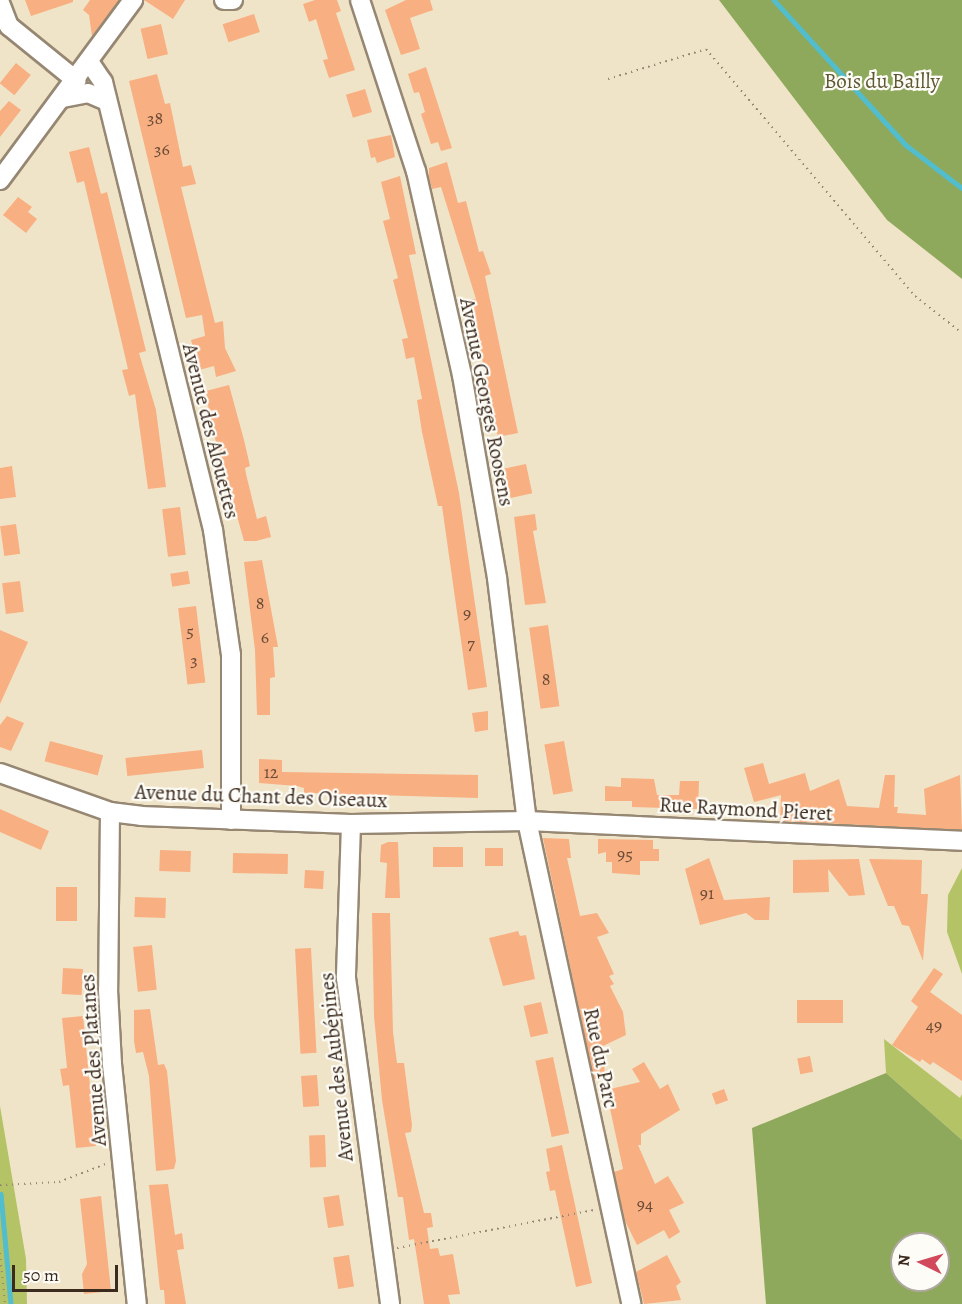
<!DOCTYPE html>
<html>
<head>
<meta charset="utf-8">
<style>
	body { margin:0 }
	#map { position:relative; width:962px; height:1304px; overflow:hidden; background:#f0e4c8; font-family:Alegreya,serif }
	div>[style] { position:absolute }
	.green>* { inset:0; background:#b3c366 }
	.forest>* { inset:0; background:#8ea95b }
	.stream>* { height:4.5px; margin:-2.25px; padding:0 2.25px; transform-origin:2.25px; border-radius:2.25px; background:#52bdcd }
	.building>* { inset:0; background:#f8af81; transform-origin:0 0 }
	.path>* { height:2px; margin-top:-1px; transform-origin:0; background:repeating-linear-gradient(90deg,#968773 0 1.5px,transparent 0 6px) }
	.roads { filter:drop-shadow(2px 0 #968773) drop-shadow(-2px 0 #968773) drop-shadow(0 2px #968773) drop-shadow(0 -2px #968773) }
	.minor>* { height:18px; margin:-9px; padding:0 9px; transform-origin:9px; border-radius:9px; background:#fff }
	span { translate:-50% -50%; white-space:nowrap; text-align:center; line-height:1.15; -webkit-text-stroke:4.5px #fdfcf7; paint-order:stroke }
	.number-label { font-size:18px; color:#6a4b37 }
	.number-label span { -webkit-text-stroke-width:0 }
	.park-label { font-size:21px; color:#5f5834 }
	.street-label { font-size:21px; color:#3b2a1e }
	.north { position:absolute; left:890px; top:1232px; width:60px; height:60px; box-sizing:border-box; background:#fdfcf7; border:2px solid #afa8a0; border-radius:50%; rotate:275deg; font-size:16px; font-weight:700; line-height:24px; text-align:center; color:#3b2a1e }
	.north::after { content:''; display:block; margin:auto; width:21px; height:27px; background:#d1495b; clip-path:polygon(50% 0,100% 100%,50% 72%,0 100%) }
	.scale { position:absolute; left:12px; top:1265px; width:106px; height:27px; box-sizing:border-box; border:3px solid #3b2a1e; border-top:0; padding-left:8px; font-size:18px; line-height:21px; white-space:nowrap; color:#3b2a1e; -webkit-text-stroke:4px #fdfcf7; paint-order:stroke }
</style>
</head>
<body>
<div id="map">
	<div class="green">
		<i style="clip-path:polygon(962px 868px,962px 974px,947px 932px,948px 895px)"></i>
		<i style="clip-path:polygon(884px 1039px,960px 1098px,962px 1094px,962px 1140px,886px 1073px)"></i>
		<i style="clip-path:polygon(0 1106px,26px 1259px,27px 1304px,0 1304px)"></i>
	</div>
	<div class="forest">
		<i style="clip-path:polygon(719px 0,962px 0,962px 279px,887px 220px)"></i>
		<i style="clip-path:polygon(evenodd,886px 1073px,962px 1140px,962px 1304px,766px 1304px,752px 1128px,886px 1073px,902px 1244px,938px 1244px,938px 1280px,902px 1280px,902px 1244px)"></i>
	</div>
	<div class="stream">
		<i style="left:774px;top:0;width:196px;rotate:47.7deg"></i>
		<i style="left:906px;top:145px;width:71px;rotate:37.5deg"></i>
		<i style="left:1px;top:1194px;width:110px;rotate:84.8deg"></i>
	</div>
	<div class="building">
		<i style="clip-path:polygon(25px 0,73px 0,73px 2px,31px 16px)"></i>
		<i style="clip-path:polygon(90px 0,119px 0,92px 36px,89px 15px,83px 10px)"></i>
		<i style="clip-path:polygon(144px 0,185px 0,173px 19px)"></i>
		<i style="clip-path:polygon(315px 0,337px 0,341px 11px,336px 13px,355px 70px,329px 78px,323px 60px,328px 59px,316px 19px,309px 22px,303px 4px)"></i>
		<i style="clip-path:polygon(406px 0,430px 0,433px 10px,410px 18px,420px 49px,401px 55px,385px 10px)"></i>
		<i style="left:254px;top:14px;width:19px;height:33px;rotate:72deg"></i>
		<i style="left:161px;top:24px;width:31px;height:21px;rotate:77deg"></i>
		<i style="left:16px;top:63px;width:19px;height:26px;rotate:39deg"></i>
		<i style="clip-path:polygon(426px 67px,452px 148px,441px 151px,438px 142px,431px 144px,421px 114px,425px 112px,419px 92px,414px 93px,408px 74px)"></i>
		<i style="clip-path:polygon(157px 74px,165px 104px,170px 103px,183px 167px,191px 165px,196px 184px,181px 187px,215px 323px,223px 321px,225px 348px,236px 371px,216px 377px,214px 366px,199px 370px,191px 340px,205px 336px,202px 315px,186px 318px,129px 81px)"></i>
		<i style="left:365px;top:89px;width:24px;height:20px;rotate:73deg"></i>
		<i style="clip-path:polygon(9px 101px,21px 110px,0 137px,0 111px)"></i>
		<i style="clip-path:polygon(391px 135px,395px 157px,377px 163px,375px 157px,371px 158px,367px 140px)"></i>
		<i style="clip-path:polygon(89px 147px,101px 194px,107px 192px,146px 351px,139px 353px,156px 410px,166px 487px,148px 489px,135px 394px,129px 396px,122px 370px,128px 369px,84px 181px,77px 183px,69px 152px)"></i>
		<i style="clip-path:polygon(447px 162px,458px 203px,466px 201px,479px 252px,483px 251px,491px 274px,485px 276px,518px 433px,498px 437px,470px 300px,476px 299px,441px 187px,432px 189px,429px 177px,429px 168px)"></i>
		<i style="clip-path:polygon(400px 176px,416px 254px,409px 255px,459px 493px,487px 687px,468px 690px,442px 506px,438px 506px,422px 432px,417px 400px,422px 399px,414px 357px,406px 359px,402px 339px,408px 338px,393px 280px,398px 278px,383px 221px,390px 219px,381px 182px)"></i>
		<i style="clip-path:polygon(18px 197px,32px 207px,28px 212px,37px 219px,26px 233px,3px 215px)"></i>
		<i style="clip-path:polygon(229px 385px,244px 440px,250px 466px,245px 468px,246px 474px,257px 519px,266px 516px,271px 537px,256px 541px,244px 541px,211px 424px,206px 391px)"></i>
		<i style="left:526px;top:464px;width:30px;height:22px;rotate:78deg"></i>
		<i style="clip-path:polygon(12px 466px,16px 497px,0 499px,0 468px)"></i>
		<i style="left:180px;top:507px;width:48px;height:18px;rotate:83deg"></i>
		<i style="clip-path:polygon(535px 514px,537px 530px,533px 531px,546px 603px,525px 605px,514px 517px)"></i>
		<i style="left:16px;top:524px;width:30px;height:16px;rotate:82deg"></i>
		<i style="clip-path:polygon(262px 560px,278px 647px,273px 647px,275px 677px,270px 678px,270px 715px,257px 715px,255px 650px,244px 562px)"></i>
		<i style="left:188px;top:571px;width:13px;height:18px;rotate:81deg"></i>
		<i style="left:20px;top:581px;width:31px;height:18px;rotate:83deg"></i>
		<i style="left:196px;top:606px;width:77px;height:18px;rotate:83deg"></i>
		<i style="left:548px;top:625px;width:82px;height:19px;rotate:82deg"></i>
		<i style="clip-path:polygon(0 630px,28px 642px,0 704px)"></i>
		<i style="clip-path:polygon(488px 711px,488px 730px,475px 732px,472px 713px)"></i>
		<i style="clip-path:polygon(7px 716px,24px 723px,11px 751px,0 747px,0 725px)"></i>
		<i style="left:50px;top:741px;width:55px;height:21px;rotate:15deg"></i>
		<i style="left:564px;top:741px;width:51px;height:20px;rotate:80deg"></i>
		<i style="left:202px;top:750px;width:18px;height:77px;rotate:84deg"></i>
		<i style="clip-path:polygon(259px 759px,282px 760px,282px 772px,478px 775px,478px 798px,304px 793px,304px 788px,297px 786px,259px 783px)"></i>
		<i style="clip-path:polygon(763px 763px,769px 784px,805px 773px,810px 791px,839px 779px,847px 806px,879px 808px,885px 775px,895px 775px,894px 807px,898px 807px,897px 813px,926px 815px,924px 789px,960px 775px,962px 830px,780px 821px,781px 795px,754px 802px,744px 768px)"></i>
		<i style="clip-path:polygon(621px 778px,654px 779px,657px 795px,679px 795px,680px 781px,699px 781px,698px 809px,632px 807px,632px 801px,605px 801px,605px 786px,621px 787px)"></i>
		<i style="clip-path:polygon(0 809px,49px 831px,41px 850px,0 832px)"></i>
		<i style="clip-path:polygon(543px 838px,569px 839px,571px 858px,567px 858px,580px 916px,597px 913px,609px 933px,597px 937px,614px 974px,609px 976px,614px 984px,610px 986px,623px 1012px,626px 1035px,603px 1046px,605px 1078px,594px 1079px)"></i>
		<i style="clip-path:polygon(598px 839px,653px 840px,653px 849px,659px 849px,659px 861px,640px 861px,640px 875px,612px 873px,612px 862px,606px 862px,606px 852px,598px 854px)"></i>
		<i style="clip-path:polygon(388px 842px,398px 842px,400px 898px,385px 898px,387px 863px,380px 862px,381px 845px)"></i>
		<i style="left:433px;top:847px;width:30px;height:20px"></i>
		<i style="left:485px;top:848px;width:18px;height:18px"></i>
		<i style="left:160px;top:850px;width:31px;height:21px;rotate:2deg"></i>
		<i style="left:233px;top:853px;width:55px;height:20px;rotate:1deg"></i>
		<i style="clip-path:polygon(709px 858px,724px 900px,770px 897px,769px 920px,755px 920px,746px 913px,700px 925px,685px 869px)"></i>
		<i style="clip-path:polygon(859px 859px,865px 895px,849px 896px,828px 869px,829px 892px,793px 893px,793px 860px)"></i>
		<i style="clip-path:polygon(869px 859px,922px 860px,921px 894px,928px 894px,923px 961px,909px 926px,902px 925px,894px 906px,888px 906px)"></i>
		<i style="left:305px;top:870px;width:19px;height:18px;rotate:3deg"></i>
		<i style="left:56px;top:887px;width:21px;height:34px"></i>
		<i style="left:135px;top:897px;width:31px;height:20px;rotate:2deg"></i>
		<i style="clip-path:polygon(372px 913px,390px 913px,393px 1032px,397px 1063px,404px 1063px,412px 1125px,411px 1132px,405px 1133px,424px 1213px,431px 1213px,433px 1227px,427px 1228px,430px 1249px,438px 1248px,440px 1256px,453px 1254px,460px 1294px,448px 1295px,450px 1304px,424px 1304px,414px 1239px,409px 1240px,403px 1197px,398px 1197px,382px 1100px,374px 1016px)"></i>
		<i style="clip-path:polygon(518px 931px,520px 936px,526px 935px,535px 979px,503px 986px,489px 938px)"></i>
		<i style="left:152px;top:945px;width:45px;height:19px;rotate:84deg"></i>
		<i style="left:311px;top:948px;width:105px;height:16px;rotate:87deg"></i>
		<i style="left:63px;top:968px;width:20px;height:26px;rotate:3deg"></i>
		<i style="clip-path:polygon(934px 968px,943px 974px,930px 992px,962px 1015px,962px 1081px,933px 1062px,930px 1065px,922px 1059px,920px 1062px,892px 1045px,918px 1007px,911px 1001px)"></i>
		<i style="left:843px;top:1000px;width:23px;height:46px;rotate:90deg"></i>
		<i style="left:541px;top:1002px;width:32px;height:18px;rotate:77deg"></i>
		<i style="clip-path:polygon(150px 1009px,158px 1065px,164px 1064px,167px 1071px,176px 1161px,174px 1169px,156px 1171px,149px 1076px,143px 1052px,136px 1053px,134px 1041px,134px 1010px)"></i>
		<i style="clip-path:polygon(83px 1016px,96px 1146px,76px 1148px,69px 1085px,63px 1086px,60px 1069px,67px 1068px,62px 1018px)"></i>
		<i style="left:810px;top:1056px;width:16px;height:13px;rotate:79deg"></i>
		<i style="left:553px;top:1057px;width:78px;height:18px;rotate:78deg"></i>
		<i style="clip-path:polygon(644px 1062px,660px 1089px,668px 1084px,680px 1110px,641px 1134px,641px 1145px,638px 1145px,655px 1184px,668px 1176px,684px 1203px,669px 1210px,680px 1232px,669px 1239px,664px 1230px,637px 1245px,625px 1221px,614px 1172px,623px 1169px,606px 1090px,640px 1082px,632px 1069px)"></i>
		<i style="left:317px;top:1075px;width:31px;height:16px;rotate:86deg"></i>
		<i style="left:724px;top:1089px;width:12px;height:13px;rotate:70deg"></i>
		<i style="left:325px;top:1135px;width:32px;height:16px;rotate:88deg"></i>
		<i style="clip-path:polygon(562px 1145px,592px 1283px,576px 1287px,555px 1190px,550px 1191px,546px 1172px,550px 1171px,546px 1149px)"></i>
		<i style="clip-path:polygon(168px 1184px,175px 1235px,182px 1233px,184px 1249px,177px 1250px,186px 1304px,165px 1304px,164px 1290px,160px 1290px,149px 1185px)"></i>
		<i style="left:339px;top:1195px;width:31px;height:16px;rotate:81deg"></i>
		<i style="clip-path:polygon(101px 1196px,111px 1291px,84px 1294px,82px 1274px,87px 1264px,80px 1199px)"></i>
		<i style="left:349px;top:1255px;width:32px;height:16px;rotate:81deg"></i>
		<i style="clip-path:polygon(667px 1255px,681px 1282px,676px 1286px,681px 1300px,644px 1304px,636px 1272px)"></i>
	</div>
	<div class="path">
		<i style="left:608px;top:79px;width:102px;rotate:-17deg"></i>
		<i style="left:706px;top:49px;width:324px;rotate:49.8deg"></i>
		<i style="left:915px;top:296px;width:60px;rotate:38.2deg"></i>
		<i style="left:0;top:1185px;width:59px;rotate:-2.9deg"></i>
		<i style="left:59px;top:1182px;width:53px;rotate:-21.2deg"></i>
		<i style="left:397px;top:1248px;width:202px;rotate:-10.9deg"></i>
		<i style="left:0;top:1253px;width:51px;rotate:84.4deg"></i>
	</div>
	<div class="roads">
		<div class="minor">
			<i style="left:224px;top:0;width:9px"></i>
			<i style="left:360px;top:0;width:180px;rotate:71.9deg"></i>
			<i style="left:416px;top:171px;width:209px;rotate:77.3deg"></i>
			<i style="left:462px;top:375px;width:206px;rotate:80.2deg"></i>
			<i style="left:497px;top:578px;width:245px;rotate:83deg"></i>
			<i style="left:527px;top:821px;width:494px;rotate:77.8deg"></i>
			<i style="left:0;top:3px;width:25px;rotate:69deg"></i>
			<i style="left:9px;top:26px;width:87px;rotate:39deg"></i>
			<i style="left:90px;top:63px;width:23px;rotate:56deg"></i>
			<i style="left:103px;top:82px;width:461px;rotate:76.2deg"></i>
			<i style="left:213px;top:530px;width:126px;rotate:81.8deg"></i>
			<i style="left:231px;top:655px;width:165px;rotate:90deg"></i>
			<i style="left:63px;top:98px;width:25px;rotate:-11deg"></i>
			<i style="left:88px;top:93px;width:21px;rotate:23deg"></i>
			<i style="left:0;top:180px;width:224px;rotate:-53.5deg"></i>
			<i style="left:0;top:773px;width:117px;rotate:19.5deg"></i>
			<i style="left:110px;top:812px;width:31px;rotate:7deg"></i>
			<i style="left:141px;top:816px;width:210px;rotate:2.2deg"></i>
			<i style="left:351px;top:824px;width:176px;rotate:-1deg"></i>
			<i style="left:527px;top:821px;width:435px;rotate:2.6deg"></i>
			<i style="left:110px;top:812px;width:178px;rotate:90.6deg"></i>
			<i style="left:108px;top:990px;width:74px;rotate:86.9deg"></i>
			<i style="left:112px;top:1064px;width:241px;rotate:84.1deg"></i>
			<i style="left:351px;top:824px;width:154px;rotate:91.9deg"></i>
			<i style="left:346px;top:978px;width:329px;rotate:82.3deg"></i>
		</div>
	</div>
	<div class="number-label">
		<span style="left:155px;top:118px">38</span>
		<span style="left:162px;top:149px">36</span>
		<span style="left:260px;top:603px">8</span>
		<span style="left:467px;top:613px">9</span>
		<span style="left:190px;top:631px">5</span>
		<span style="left:265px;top:637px">6</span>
		<span style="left:471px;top:643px">7</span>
		<span style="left:194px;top:660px">3</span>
		<span style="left:546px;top:679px">8</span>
		<span style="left:271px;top:772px">12</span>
		<span style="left:625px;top:854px">95</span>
		<span style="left:707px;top:893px">91</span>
		<span style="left:934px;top:1025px">49</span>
		<span style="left:645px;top:1204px">94</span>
	</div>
	<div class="park-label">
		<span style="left:882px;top:81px">Bois du Bailly</span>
	</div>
	<div class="street-label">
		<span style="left:487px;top:402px;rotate:79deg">Avenue Georges Roosens</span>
		<span style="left:211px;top:431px;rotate:76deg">Avenue des Alouettes</span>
		<span style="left:261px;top:796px;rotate:2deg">Avenue du Chant des Oiseaux</span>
		<span style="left:746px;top:809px;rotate:3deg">Rue Raymond Pieret</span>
		<span style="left:601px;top:1058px;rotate:78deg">Rue du Parc</span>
		<span style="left:93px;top:1060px;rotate:-94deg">Avenue des Platanes</span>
		<span style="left:336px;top:1067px;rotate:-96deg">Avenue des Aubépines</span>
	</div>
	<div class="north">N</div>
	<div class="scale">50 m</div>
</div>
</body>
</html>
